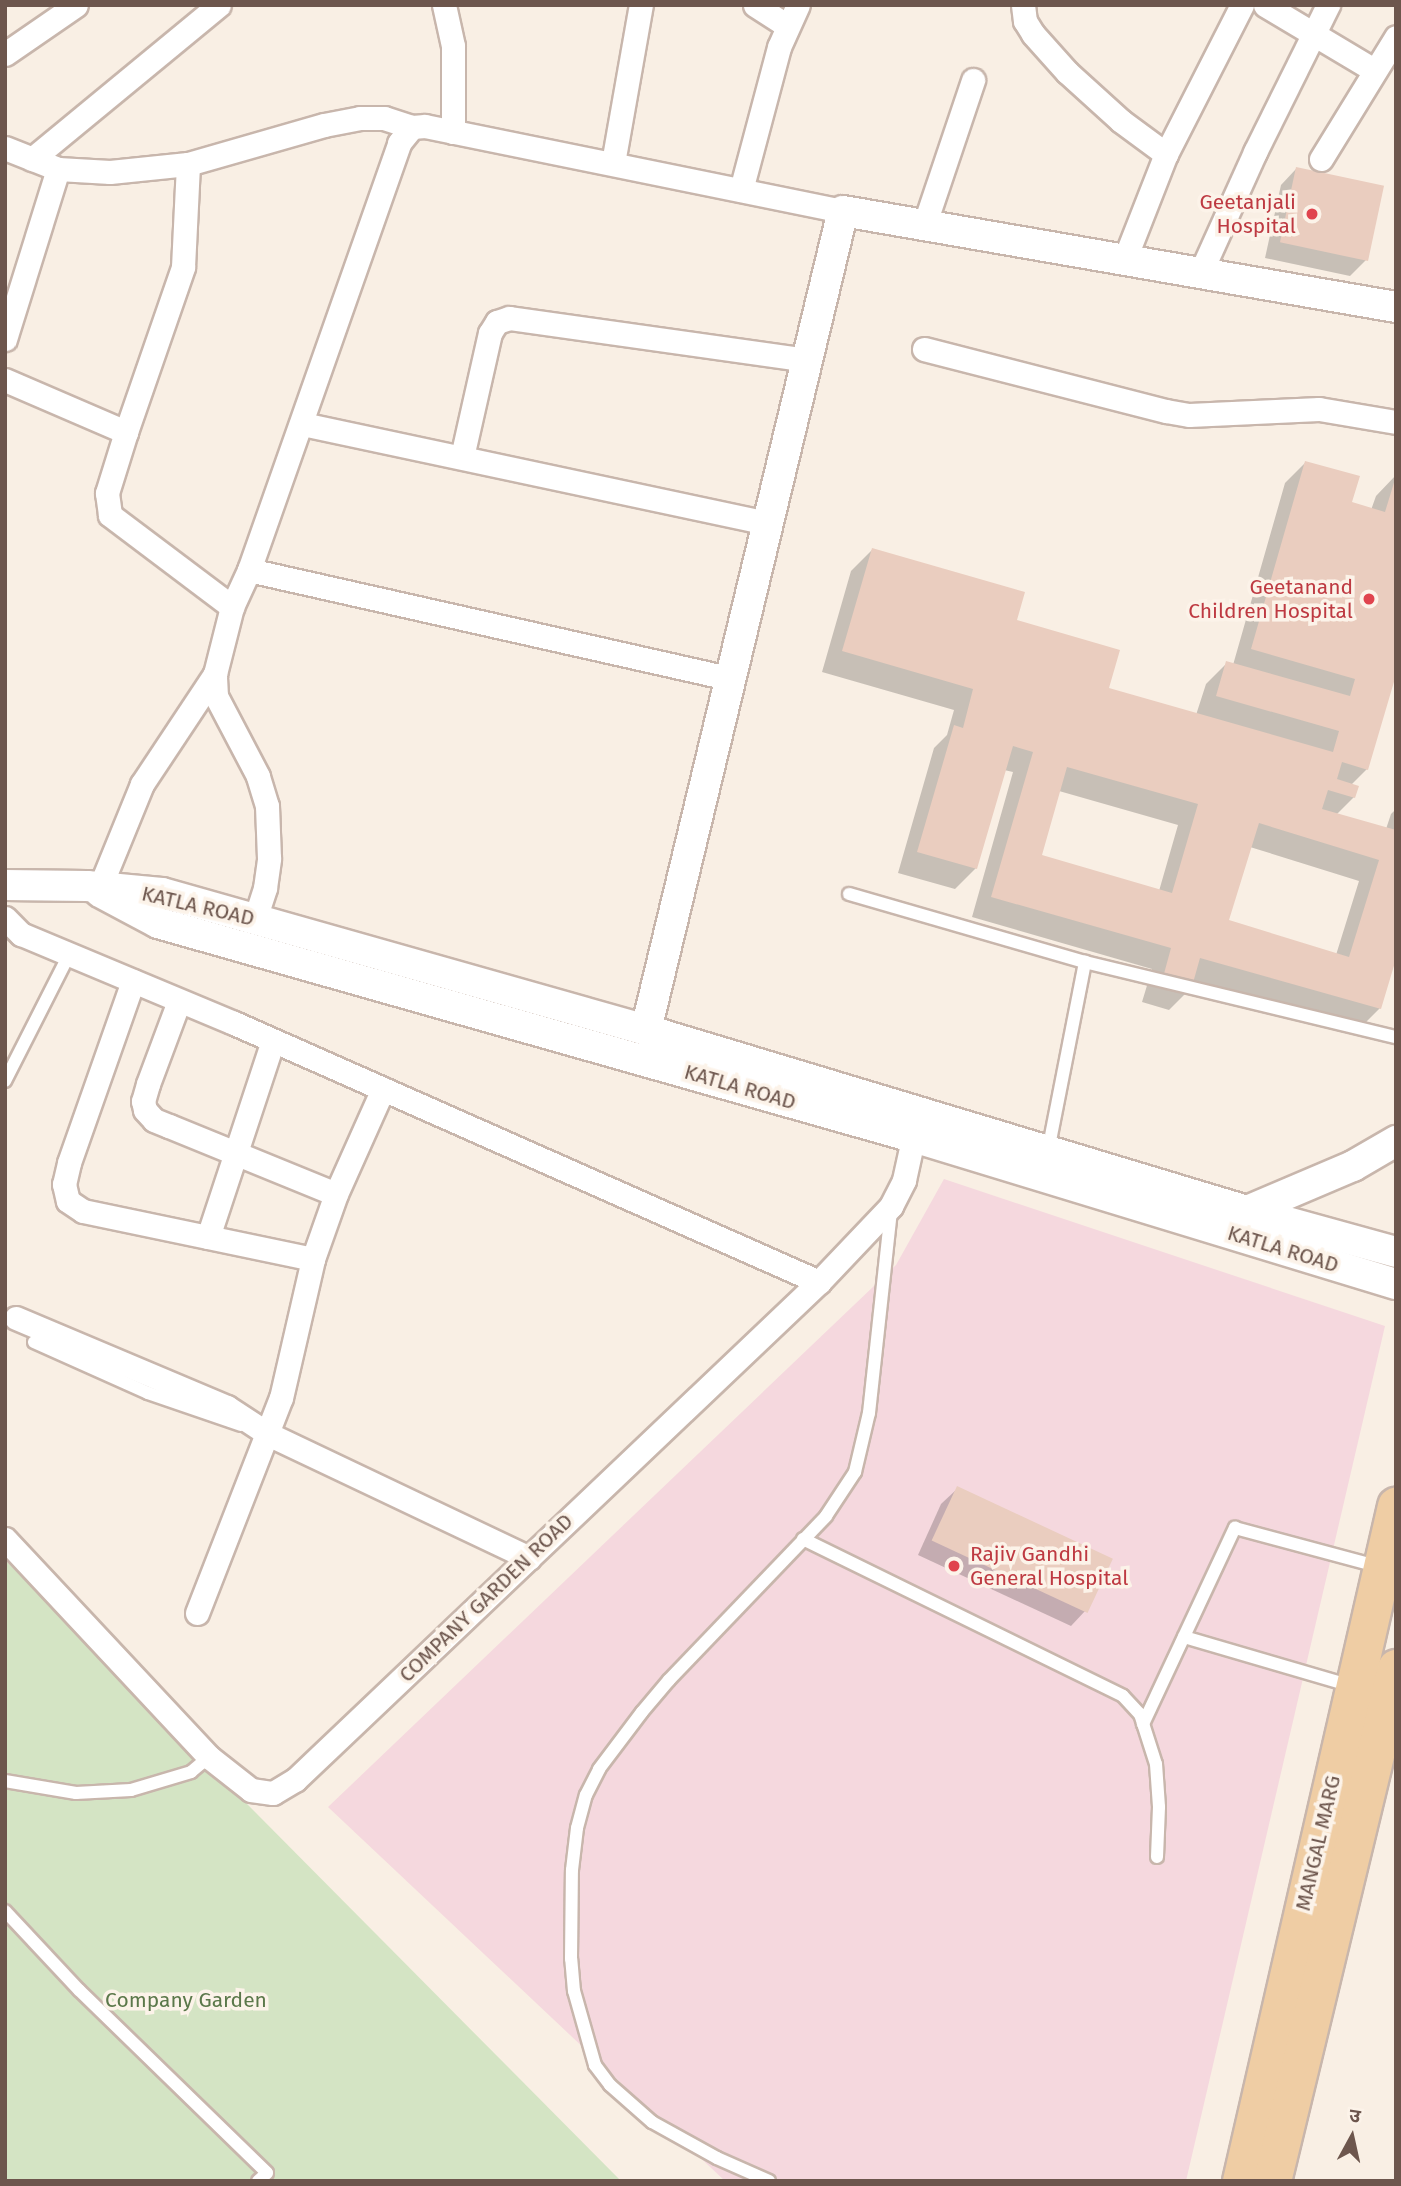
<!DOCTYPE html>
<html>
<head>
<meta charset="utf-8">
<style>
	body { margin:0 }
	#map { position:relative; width:1401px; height:2186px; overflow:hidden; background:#f9efe4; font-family:"Fira Sans","Noto Sans Devanagari",sans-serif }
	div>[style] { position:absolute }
	.medical>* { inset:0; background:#f5d8de }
	.green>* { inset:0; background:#d4e4c4 }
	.shadow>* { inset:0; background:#0003 }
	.building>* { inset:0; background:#eacdbf; transform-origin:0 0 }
	.roads { filter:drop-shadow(2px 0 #c8b6ac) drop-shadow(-2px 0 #c8b6ac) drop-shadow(0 2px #c8b6ac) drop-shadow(0 -2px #c8b6ac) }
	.service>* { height:12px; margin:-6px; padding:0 6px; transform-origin:6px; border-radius:6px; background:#fff }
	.minor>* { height:23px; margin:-11.5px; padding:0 11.5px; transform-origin:11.5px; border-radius:11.5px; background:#fff }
	.tertiary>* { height:30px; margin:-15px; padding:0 15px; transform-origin:15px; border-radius:15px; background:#fff }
	.primary>* { height:37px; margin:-18.5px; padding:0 18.5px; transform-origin:18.5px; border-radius:18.5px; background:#efcda4 }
	.dots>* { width:19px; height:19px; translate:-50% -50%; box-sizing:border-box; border:4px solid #fcf3e9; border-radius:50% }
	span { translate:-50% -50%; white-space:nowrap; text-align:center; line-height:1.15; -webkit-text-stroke:7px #fcf3e9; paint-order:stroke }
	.health-label { font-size:21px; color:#be3a42 }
	.right { translate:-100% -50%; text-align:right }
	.left { translate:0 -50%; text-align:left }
	.street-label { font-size:21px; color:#6d564d }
	.park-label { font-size:21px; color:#5b784a }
	.frame { position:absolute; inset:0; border:7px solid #6d564d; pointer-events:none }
	.north { position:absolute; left:1317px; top:2102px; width:70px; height:70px; -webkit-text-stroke:5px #fcf3e9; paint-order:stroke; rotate:8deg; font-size:19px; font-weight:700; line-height:28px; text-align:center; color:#6d564d }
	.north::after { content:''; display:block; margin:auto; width:24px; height:32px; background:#6d564d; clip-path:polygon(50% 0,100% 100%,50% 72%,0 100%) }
</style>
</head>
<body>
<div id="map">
	<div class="medical">
		<i style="clip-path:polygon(944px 1179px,1385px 1326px,1186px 2181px,725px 2181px,328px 1807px,896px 1265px)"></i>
	</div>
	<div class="green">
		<i style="clip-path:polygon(5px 1560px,621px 2181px,5px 2181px)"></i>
	</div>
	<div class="shadow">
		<i style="clip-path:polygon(1296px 169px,1366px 260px,1350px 276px,1265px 258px,1281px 185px)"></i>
		<i style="clip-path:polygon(evenodd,1306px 462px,1350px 503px,1371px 510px,1376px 496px,1396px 475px,1396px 669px,1367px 769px,1351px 785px,1354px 797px,1336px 815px,1386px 829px,1391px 814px,1396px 809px,1396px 952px,1380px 1008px,1359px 1029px,1192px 981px,1190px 989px,1169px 1010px,1142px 1002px,1152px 969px,972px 917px,1013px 772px,1004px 770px,976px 868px,955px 889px,898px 873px,934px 748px,947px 735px,954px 710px,822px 672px,851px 571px,872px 550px,1015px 621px,1107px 690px,1196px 715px,1206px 684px,1227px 663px,1233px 665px,1285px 483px,1306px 462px,1059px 791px,1178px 825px,1159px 891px,1040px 857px,1059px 791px,1306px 462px,1250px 847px,1359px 881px,1336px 955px,1227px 921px,1250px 847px)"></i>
		<i style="clip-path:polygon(957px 1489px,1086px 1610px,1071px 1626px,918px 1555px,941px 1504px)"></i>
	</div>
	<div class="building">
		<i style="left:1296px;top:167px;width:90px;height:77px;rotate:12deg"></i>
		<i style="clip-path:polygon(evenodd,1305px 461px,1360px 476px,1352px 502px,1385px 512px,1396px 476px,1396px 675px,1368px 770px,1342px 762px,1337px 779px,1359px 786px,1355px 798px,1328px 790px,1322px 809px,1396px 830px,1396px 959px,1381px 1009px,1200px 958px,1191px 990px,1162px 981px,1171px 948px,991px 897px,1033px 752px,1013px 746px,977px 869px,917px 852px,954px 725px,963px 728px,973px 689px,842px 651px,872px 548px,1025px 592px,1017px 620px,1120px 650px,1109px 688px,1333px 752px,1339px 731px,1216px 696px,1226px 661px,1350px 696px,1355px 679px,1251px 649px,1305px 461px,1067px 767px,1198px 804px,1172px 893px,1042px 855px,1067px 767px,1305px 461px,1259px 823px,1379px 860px,1349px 957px,1229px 920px,1259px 823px)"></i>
		<i style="left:957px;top:1486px;width:172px;height:60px;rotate:25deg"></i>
	</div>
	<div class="roads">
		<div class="service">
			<i style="left:849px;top:894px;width:246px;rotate:16.1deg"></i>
			<i style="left:1085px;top:962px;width:320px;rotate:13.6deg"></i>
			<i style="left:5px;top:1081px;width:144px;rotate:-63.1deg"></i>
			<i style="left:1048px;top:1151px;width:193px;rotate:-78.9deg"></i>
			<i style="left:34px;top:1342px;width:125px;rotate:24.1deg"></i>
			<i style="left:148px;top:1393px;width:98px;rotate:19deg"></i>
			<i style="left:803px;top:1539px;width:356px;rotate:26.1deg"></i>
			<i style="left:1123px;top:1696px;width:25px;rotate:47deg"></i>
			<i style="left:1140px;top:1714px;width:52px;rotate:72.3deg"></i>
			<i style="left:1156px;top:1764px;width:43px;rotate:86deg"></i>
			<i style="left:1159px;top:1807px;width:50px;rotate:92.3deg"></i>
			<i style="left:1184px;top:1637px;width:175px;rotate:16.3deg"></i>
			<i style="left:1143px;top:1724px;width:217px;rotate:-64.9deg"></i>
			<i style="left:1235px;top:1528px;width:139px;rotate:15deg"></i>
			<i style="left:5px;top:1781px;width:72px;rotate:9.6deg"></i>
			<i style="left:76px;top:1793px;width:55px;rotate:-3.1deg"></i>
			<i style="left:131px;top:1790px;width:63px;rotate:-16.7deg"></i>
			<i style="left:191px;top:1772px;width:23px;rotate:-40deg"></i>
			<i style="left:5px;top:1911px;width:108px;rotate:46.9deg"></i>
			<i style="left:79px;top:1990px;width:262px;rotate:44.2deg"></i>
			<i style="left:267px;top:2173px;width:12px;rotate:138deg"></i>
			<i style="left:769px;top:2181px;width:57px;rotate:-156.1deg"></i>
			<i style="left:717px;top:2158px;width:74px;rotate:-151deg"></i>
			<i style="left:652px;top:2122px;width:56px;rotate:-138.6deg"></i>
			<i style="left:610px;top:2085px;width:25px;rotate:-127deg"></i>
			<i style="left:595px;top:2065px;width:77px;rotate:-105.8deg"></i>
			<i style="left:574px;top:1991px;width:32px;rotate:-95deg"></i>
			<i style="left:571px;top:1959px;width:89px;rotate:-89.4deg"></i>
			<i style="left:572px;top:1870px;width:42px;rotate:-83.2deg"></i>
			<i style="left:577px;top:1828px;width:34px;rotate:-75deg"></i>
			<i style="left:586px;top:1795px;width:29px;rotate:-63deg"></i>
			<i style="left:599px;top:1769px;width:71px;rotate:-53deg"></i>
			<i style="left:642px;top:1712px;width:42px;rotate:-49.8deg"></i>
			<i style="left:669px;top:1680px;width:227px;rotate:-46.2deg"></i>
			<i style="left:826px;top:1516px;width:53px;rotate:-56.6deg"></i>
			<i style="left:855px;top:1472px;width:61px;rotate:-76.7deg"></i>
			<i style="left:869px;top:1413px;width:204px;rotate:-83.8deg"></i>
		</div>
		<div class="minor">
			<i style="left:444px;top:5px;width:42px;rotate:77.6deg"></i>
			<i style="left:453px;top:46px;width:86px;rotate:90deg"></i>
			<i style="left:755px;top:5px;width:38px;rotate:33deg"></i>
			<i style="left:1023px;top:5px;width:16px;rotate:83deg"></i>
			<i style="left:1025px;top:21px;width:15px;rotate:58deg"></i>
			<i style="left:1033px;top:34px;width:51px;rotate:48.2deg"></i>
			<i style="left:1067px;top:72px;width:73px;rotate:42.2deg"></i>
			<i style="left:1121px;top:121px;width:56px;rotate:36.3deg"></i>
			<i style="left:1265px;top:5px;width:127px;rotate:30.8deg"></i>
			<i style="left:5px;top:54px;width:86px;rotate:-34.6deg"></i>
			<i style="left:5px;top:148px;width:57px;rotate:21.6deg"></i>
			<i style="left:58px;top:169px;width:52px;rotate:3.3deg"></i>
			<i style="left:110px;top:172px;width:78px;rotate:-5.9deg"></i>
			<i style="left:188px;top:164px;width:141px;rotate:-16deg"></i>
			<i style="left:324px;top:125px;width:37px;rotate:-11deg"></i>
			<i style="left:360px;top:118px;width:24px"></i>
			<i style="left:384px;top:118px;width:29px;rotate:18deg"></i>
			<i style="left:32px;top:159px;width:242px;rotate:-39.5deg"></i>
			<i style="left:1321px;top:159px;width:143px;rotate:-58.4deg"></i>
			<i style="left:613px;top:163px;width:160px;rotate:-80deg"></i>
			<i style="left:741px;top:190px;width:148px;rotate:-75.1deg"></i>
			<i style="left:779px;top:47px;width:46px;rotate:-65.7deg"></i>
			<i style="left:924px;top:226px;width:154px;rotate:-71.4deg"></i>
			<i style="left:1124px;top:261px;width:115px;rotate:-68.6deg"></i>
			<i style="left:1166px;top:154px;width:167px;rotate:-63deg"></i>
			<i style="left:1200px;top:274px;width:134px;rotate:-65.7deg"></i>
			<i style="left:1255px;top:152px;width:164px;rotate:-63.6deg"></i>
			<i style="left:5px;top:339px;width:178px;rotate:-72.7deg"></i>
			<i style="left:924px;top:349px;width:250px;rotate:14.4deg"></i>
			<i style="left:1166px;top:411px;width:23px;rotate:10deg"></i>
			<i style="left:1189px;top:415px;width:130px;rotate:-2.6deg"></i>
			<i style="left:1319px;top:409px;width:78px;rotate:9.6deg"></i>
			<i style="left:5px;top:380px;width:132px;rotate:23.3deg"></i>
			<i style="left:126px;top:432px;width:64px;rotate:107.3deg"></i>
			<i style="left:107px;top:493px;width:22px;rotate:82deg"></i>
			<i style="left:110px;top:515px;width:153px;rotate:37deg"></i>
			<i style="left:302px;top:424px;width:475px;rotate:12deg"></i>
			<i style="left:126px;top:432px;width:175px;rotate:-70.9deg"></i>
			<i style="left:183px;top:267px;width:103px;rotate:-87.2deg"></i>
			<i style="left:462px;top:457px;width:127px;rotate:-77.3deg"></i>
			<i style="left:490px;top:333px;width:13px;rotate:-58deg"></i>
			<i style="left:497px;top:322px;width:13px;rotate:-18deg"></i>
			<i style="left:509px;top:318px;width:300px;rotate:8deg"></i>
			<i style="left:249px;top:570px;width:493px;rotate:12.7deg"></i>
			<i style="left:98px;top:892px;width:117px;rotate:-67.8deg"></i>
			<i style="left:142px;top:784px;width:132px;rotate:-56.4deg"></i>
			<i style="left:5px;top:918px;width:23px;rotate:45deg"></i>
			<i style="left:21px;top:934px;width:231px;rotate:22.7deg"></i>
			<i style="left:234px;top:1023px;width:640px;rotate:23.88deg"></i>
			<i style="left:255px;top:919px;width:33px;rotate:-72deg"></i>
			<i style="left:265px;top:888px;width:30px;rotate:-82deg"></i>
			<i style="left:269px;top:858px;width:52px;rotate:-92.2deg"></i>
			<i style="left:267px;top:806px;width:31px;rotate:-107deg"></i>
			<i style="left:258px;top:776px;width:90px;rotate:-117.7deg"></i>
			<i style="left:216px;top:696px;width:22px;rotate:-93deg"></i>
			<i style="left:215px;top:674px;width:69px;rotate:-75.8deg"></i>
			<i style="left:232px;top:607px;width:41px;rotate:-65.3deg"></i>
			<i style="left:249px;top:570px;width:453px;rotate:-70.6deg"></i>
			<i style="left:399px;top:143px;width:21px;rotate:-51deg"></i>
			<i style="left:412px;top:127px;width:13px;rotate:-4deg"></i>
			<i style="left:425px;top:126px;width:427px;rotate:11.5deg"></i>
			<i style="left:133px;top:981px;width:193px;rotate:109.4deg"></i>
			<i style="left:69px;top:1163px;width:22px;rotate:103deg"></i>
			<i style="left:64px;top:1184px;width:17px;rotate:77deg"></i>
			<i style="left:68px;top:1201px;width:18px;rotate:34deg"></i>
			<i style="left:83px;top:1211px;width:235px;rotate:11.8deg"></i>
			<i style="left:179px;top:1001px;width:89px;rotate:110.5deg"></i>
			<i style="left:148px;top:1084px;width:18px;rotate:106deg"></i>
			<i style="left:143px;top:1101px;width:9px;rotate:77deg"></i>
			<i style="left:145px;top:1110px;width:13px;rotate:48deg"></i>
			<i style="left:154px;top:1120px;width:16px;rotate:22deg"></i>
			<i style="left:169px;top:1126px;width:180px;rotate:22.2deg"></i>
			<i style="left:208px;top:1237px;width:206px;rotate:-71.7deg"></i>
			<i style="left:16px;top:1318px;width:229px;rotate:22.9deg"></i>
			<i style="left:227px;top:1407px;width:49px;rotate:33.4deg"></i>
			<i style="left:268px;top:1434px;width:289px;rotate:25.4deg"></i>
			<i style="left:5px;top:1539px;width:299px;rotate:46.9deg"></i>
			<i style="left:209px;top:1757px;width:53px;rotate:38.2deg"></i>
			<i style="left:251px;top:1790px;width:22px;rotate:8deg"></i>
			<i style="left:273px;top:1793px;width:26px;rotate:-31deg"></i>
			<i style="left:295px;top:1780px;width:723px;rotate:-43.54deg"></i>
			<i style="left:819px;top:1282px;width:105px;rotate:-46.5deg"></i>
			<i style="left:891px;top:1206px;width:29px;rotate:-63deg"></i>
			<i style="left:904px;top:1180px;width:60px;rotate:-77.6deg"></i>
			<i style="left:197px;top:1613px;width:231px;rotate:-68.7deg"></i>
			<i style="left:281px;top:1398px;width:143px;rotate:-77deg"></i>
			<i style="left:313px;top:1259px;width:69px;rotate:-70.5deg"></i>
			<i style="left:336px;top:1194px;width:115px;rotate:-65.9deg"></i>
		</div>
		<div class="tertiary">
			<i style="left:5px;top:885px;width:82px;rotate:0.7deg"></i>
			<i style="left:87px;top:886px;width:75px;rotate:5.3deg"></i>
			<i style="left:162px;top:893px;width:503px;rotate:15.8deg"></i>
			<i style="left:646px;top:1030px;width:628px;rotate:16.76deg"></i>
			<i style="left:1247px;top:1211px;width:155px;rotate:15.4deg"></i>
			<i style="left:100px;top:892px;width:66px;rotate:28.1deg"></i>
			<i style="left:158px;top:923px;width:785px;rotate:15.83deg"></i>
			<i style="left:913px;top:1137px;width:505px;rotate:16.93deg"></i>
			<i style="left:646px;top:1030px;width:842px;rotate:-76.48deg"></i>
			<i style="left:843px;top:211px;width:561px;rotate:9.85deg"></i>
			<i style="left:1247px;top:1211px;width:115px;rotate:-23deg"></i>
			<i style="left:1353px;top:1166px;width:50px;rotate:-30.2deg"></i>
		</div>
		<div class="primary">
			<i style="left:1241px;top:2181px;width:693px;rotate:-77.07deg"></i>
			<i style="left:1272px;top:2181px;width:528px;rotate:-76.41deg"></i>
		</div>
	</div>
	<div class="dots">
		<i style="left:1312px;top:214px;background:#e0444e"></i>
		<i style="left:1369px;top:599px;background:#e0444e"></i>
		<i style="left:954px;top:1566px;background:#e0444e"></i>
	</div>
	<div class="health-label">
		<span class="right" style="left:1296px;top:214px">Geetanjali<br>Hospital</span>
		<span class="right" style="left:1353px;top:599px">Geetanand<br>Children Hospital</span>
		<span class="left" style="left:970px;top:1566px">Rajiv Gandhi<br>General Hospital</span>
	</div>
	<div class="street-label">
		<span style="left:198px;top:906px;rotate:13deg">KATLA ROAD</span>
		<span style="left:740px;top:1087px;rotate:16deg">KATLA ROAD</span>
		<span style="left:1283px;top:1249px;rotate:17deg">KATLA ROAD</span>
		<span style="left:486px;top:1598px;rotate:-44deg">COMPANY GARDEN ROAD</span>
		<span style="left:1318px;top:1843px;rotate:-77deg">MANGAL MARG</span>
	</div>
	<div class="park-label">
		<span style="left:186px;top:2000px">Company Garden</span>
	</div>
	<div class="frame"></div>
	<div class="north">उ</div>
</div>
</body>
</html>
